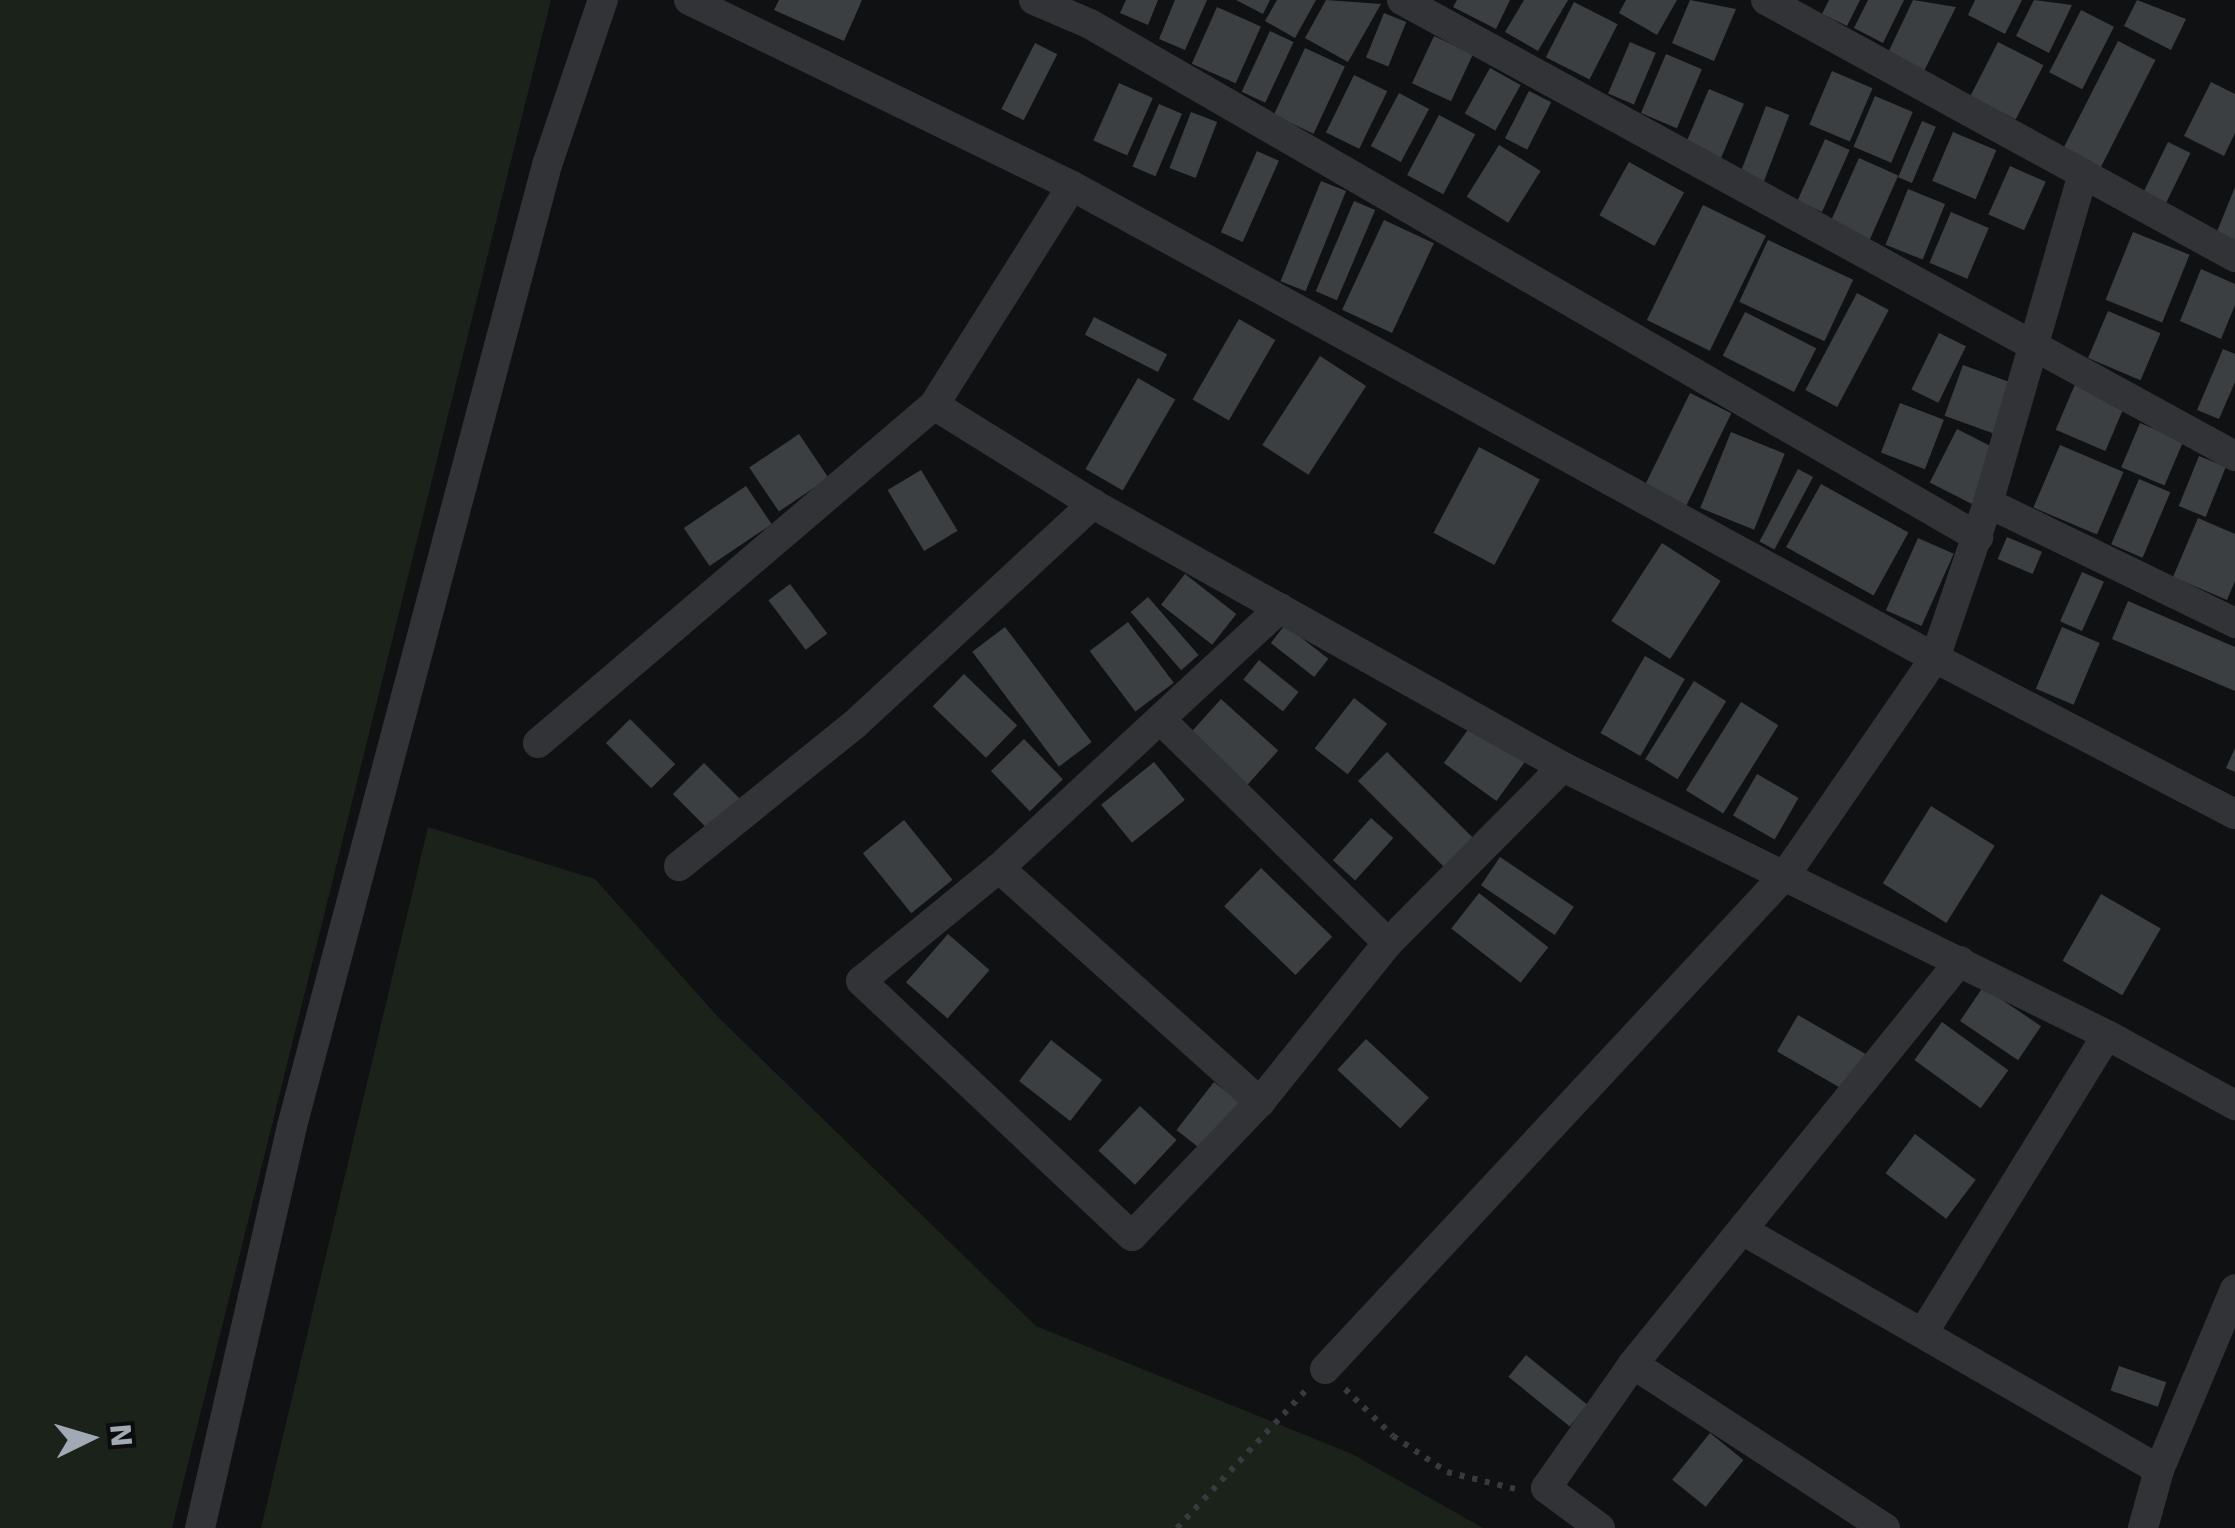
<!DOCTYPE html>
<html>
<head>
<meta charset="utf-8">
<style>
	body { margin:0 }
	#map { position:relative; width:2235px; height:1528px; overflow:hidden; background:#101112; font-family:"DejaVu Sans",sans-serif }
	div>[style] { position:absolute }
	.green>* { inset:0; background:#1b221a }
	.building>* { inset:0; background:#3c3f42; transform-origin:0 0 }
	.path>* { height:6px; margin-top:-3px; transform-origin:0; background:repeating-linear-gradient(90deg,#373a3e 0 5px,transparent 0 13px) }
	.minor>* { height:30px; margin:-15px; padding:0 15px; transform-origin:15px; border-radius:15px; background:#313337 }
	span { translate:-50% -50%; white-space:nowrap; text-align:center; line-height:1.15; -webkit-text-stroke:8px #0b0c0d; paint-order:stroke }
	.north { position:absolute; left:40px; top:1388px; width:100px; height:100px; -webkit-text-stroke:8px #0b0c0d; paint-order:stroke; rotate:85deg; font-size:28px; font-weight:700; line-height:40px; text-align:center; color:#a1aab4 }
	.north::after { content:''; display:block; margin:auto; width:35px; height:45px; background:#a1aab4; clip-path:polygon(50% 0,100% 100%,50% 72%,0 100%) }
</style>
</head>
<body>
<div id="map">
	<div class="green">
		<i style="clip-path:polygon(0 0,551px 0,172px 1528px,0 1528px)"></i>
		<i style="clip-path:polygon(428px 827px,595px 879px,718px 1017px,1036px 1326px,1352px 1454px,1483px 1528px,261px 1528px)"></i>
	</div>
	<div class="building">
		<i style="clip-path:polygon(779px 0,862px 0,844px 41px,774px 10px)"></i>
		<i style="clip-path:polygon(1126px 0,1158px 0,1148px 25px,1120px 13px)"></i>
		<i style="clip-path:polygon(1175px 0,1207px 0,1185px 50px,1159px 39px)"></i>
		<i style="clip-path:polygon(1236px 0,1270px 0,1263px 14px)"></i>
		<i style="clip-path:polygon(1277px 0,1316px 0,1295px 38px,1265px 21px)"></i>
		<i style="clip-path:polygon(1326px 0,1381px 4px,1348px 62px,1305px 38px)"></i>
		<i style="clip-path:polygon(1457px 0,1510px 0,1496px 29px,1453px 7px)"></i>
		<i style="clip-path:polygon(1524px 0,1568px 0,1538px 51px,1505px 32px)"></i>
		<i style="clip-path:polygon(1626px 0,1677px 0,1657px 35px,1619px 13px)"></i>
		<i style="clip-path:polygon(1690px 0,1736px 9px,1714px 61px,1672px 43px)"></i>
		<i style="clip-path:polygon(1829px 0,1860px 0,1847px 26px,1822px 14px)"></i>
		<i style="clip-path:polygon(1868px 0,1904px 0,1883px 43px,1854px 28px)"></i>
		<i style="clip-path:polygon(1913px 0,1956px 7px,1923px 73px,1887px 55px)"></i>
		<i style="clip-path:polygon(1975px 0,2022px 0,2005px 34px,1968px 15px)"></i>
		<i style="clip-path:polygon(2034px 0,2072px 5px,2049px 53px,2016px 36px)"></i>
		<i style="clip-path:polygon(2137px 0,2186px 19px,2171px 50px,2124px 26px)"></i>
		<i style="left:1574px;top:2px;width:49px;height:62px;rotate:27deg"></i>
		<i style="left:1217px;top:7px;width:48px;height:62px;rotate:24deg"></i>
		<i style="left:2081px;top:10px;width:37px;height:70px;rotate:27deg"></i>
		<i style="left:1384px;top:13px;width:24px;height:48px;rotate:22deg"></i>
		<i style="left:1270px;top:31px;width:26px;height:67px;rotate:25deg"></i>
		<i style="left:1434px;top:36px;width:43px;height:52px;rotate:25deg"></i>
		<i style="left:2118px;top:41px;width:42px;height:128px;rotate:27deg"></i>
		<i style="left:1630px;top:42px;width:28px;height:56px;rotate:23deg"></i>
		<i style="left:1998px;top:42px;width:51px;height:61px;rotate:27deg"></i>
		<i style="left:1035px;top:43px;width:25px;height:74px;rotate:27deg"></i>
		<i style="left:1305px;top:48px;width:44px;height:74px;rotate:25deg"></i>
		<i style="left:1666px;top:54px;width:39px;height:64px;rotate:23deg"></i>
		<i style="left:1490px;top:68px;width:35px;height:52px;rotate:29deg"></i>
		<i style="left:1832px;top:71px;width:44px;height:58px;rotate:23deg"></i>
		<i style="left:1354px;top:75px;width:37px;height:64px;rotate:26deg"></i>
		<i style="clip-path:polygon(2211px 82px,2235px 94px,2235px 133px,2224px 156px,2184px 136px)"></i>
		<i style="left:1119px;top:83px;width:37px;height:63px;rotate:24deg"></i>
		<i style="left:1709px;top:89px;width:38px;height:59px;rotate:23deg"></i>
		<i style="left:1529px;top:91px;width:25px;height:53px;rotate:27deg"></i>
		<i style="left:1399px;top:93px;width:34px;height:60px;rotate:28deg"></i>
		<i style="left:1875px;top:96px;width:41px;height:55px;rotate:23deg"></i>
		<i style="left:1159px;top:104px;width:25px;height:68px;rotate:23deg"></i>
		<i style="left:1766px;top:106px;width:25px;height:79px;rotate:21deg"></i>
		<i style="left:1191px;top:112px;width:28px;height:60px;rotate:21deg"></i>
		<i style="left:1439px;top:115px;width:41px;height:68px;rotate:28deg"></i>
		<i style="left:1922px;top:121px;width:15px;height:61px;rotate:23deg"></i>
		<i style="left:1953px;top:132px;width:47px;height:53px;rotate:23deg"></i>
		<i style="left:1825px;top:139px;width:27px;height:68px;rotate:24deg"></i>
		<i style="left:2168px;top:142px;width:25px;height:59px;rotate:26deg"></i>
		<i style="left:1499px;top:145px;width:49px;height:61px;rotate:32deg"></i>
		<i style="left:1257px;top:151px;width:24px;height:89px;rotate:24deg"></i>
		<i style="left:1859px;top:158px;width:43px;height:72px;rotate:24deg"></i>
		<i style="left:1629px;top:162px;width:63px;height:61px;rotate:29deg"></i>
		<i style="left:2010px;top:166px;width:39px;height:53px;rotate:24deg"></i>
		<i style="left:1321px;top:181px;width:27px;height:108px;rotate:22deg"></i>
		<i style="clip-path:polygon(2235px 187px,2235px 242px,2216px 234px)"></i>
		<i style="left:1908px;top:189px;width:40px;height:60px;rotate:22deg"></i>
		<i style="left:1354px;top:201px;width:23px;height:98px;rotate:23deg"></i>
		<i style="left:1703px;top:205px;width:70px;height:128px;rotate:26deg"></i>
		<i style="left:1951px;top:212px;width:41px;height:55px;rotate:23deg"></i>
		<i style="left:1384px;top:220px;width:55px;height:99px;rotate:25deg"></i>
		<i style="left:2133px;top:232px;width:61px;height:73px;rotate:22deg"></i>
		<i style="left:1768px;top:240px;width:94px;height:68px;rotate:25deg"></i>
		<i style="clip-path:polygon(2201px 269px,2235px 284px,2235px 305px,2221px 339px,2180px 321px)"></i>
		<i style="left:1857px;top:293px;width:36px;height:110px;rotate:28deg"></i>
		<i style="left:2108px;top:311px;width:57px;height:51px;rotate:23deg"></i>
		<i style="left:1745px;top:312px;width:80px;height:49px;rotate:27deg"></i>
		<i style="left:1094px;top:317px;width:82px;height:20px;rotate:27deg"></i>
		<i style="left:1239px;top:319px;width:42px;height:93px;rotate:30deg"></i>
		<i style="left:1939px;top:333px;width:30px;height:63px;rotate:26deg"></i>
		<i style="clip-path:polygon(2223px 349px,2235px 354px,2235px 382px,2219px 419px,2197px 410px)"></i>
		<i style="left:1320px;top:356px;width:55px;height:106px;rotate:33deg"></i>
		<i style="left:1963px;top:365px;width:53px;height:54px;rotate:20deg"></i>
		<i style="left:1138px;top:378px;width:43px;height:105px;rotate:30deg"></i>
		<i style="left:2076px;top:382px;width:54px;height:52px;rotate:23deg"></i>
		<i style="left:1690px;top:393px;width:46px;height:103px;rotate:26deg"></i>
		<i style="left:1900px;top:403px;width:47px;height:53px;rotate:21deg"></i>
		<i style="left:2140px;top:423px;width:47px;height:48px;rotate:23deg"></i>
		<i style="left:1957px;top:429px;width:49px;height:60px;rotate:27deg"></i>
		<i style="left:1731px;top:432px;width:58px;height:82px;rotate:22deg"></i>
		<i style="left:799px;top:434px;width:53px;height:60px;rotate:56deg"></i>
		<i style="left:2060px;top:445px;width:69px;height:68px;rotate:23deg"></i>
		<i style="left:1479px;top:447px;width:69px;height:97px;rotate:28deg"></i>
		<i style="left:2199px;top:456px;width:29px;height:54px;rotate:22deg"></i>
		<i style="left:1798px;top:469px;width:17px;height:82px;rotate:28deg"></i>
		<i style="left:921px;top:470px;width:71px;height:39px;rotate:59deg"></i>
		<i style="left:2139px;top:479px;width:34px;height:71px;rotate:23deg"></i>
		<i style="left:1821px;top:484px;width:100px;height:72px;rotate:29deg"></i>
		<i style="left:746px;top:486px;width:46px;height:75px;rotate:56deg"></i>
		<i style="clip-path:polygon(2198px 518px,2235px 534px,2235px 581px,2227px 600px,2173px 577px)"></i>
		<i style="left:2007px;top:537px;width:38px;height:24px;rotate:23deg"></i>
		<i style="left:1918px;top:538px;width:39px;height:79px;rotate:24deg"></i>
		<i style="left:1662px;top:543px;width:70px;height:93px;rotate:33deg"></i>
		<i style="left:2082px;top:572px;width:24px;height:54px;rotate:24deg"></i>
		<i style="left:1185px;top:574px;width:65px;height:39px;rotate:38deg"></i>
		<i style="left:790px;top:584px;width:62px;height:27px;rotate:53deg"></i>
		<i style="left:1148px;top:597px;width:77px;height:23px;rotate:49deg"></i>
		<i style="clip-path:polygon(2128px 601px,2235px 647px,2235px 691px,2112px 639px)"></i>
		<i style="left:1128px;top:622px;width:76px;height:48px;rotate:53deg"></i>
		<i style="left:1285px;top:625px;width:55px;height:23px;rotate:38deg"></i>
		<i style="left:1005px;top:627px;width:144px;height:41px;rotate:53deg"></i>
		<i style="left:2062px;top:627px;width:41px;height:67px;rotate:23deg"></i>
		<i style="left:1645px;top:656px;width:46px;height:89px;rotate:30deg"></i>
		<i style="left:1259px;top:660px;width:51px;height:25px;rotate:39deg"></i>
		<i style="left:964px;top:674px;width:74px;height:45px;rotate:44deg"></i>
		<i style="left:1694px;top:681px;width:38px;height:92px;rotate:32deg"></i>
		<i style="left:1354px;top:698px;width:42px;height:64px;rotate:38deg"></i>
		<i style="left:1221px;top:699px;width:77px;height:47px;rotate:42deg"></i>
		<i style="left:1741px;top:702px;width:44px;height:104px;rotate:32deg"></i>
		<i style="left:630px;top:719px;width:64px;height:34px;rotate:45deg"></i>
		<i style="left:1475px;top:720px;width:65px;height:53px;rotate:36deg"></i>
		<i style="left:1024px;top:739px;width:56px;height:46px;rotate:46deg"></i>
		<i style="clip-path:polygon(2235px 748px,2235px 772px,2226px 768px)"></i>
		<i style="left:1387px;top:752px;width:127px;height:41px;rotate:45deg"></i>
		<i style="left:1154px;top:762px;width:49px;height:68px;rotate:51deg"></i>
		<i style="left:704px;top:763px;width:51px;height:44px;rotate:45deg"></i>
		<i style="left:1757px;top:774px;width:48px;height:48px;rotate:30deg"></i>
		<i style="left:1931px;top:806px;width:75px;height:91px;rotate:32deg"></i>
		<i style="left:1371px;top:818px;width:30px;height:57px;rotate:42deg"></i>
		<i style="left:904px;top:820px;width:77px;height:53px;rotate:51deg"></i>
		<i style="left:1500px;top:857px;width:89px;height:34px;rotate:34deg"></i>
		<i style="left:1261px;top:868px;width:99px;height:53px;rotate:44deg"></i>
		<i style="left:1479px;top:893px;width:88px;height:45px;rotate:38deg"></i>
		<i style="left:2101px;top:894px;width:69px;height:77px;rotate:30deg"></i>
		<i style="left:948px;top:934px;width:55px;height:64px;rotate:41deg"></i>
		<i style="left:1983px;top:987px;width:70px;height:41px;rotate:34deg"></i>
		<i style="left:1798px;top:1015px;width:80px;height:42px;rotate:30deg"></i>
		<i style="left:1942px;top:1022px;width:82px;height:47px;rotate:36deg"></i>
		<i style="left:1366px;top:1039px;width:86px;height:42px;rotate:43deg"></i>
		<i style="left:1051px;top:1040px;width:65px;height:52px;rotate:38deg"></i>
		<i style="left:1214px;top:1082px;width:41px;height:61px;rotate:38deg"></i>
		<i style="left:1140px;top:1106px;width:50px;height:61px;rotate:43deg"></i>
		<i style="left:1915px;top:1134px;width:76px;height:49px;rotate:37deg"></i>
		<i style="left:1526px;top:1355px;width:79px;height:28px;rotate:39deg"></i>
		<i style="left:2119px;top:1366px;width:50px;height:26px;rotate:19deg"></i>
		<i style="left:1710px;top:1433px;width:43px;height:60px;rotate:39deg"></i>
	</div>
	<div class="path">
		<i style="left:1345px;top:1389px;width:67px;rotate:44.4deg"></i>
		<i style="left:1393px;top:1436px;width:65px;rotate:33.7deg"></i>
		<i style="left:1447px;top:1472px;width:70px;rotate:14deg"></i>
		<i style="left:1177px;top:1528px;width:189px;rotate:-46.9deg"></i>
	</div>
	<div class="minor">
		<i style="left:689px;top:0;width:426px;rotate:25.9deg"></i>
		<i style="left:1072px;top:186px;width:984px;rotate:28.68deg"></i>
		<i style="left:1935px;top:658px;width:338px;rotate:27.5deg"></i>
		<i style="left:1034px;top:0;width:61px;rotate:23.2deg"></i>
		<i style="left:1090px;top:24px;width:1026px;rotate:30.02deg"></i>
		<i style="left:1402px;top:0;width:950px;rotate:28.7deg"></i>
		<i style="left:1766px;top:0;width:535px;rotate:28.72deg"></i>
		<i style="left:934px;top:405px;width:187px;rotate:31.9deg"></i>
		<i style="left:1093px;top:504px;width:539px;rotate:29.23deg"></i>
		<i style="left:1563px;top:767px;width:606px;rotate:26.23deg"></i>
		<i style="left:2107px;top:1035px;width:146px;rotate:28.7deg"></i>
		<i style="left:1988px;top:503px;width:275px;rotate:25.9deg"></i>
		<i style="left:1280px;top:608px;width:383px;rotate:137.2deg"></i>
		<i style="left:999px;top:868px;width:178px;rotate:140.7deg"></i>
		<i style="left:861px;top:981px;width:372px;rotate:43.3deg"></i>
		<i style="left:1132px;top:1236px;width:185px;rotate:-46.3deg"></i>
		<i style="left:1260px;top:1102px;width:204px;rotate:-51.2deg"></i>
		<i style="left:1388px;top:943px;width:248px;rotate:-45.2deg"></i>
		<i style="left:1161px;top:720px;width:318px;rotate:44.5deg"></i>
		<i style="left:538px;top:743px;width:521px;rotate:-40.48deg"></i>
		<i style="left:934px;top:405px;width:259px;rotate:-57.8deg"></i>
		<i style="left:679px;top:866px;width:225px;rotate:-38.9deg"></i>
		<i style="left:854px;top:725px;width:326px;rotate:-42.8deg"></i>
		<i style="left:999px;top:868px;width:351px;rotate:41.9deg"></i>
		<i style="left:1744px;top:1231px;width:479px;rotate:29.9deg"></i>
		<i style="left:1923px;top:1333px;width:350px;rotate:-58.3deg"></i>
		<i style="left:1633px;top:1364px;width:301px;rotate:33.1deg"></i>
		<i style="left:1325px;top:1369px;width:676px;rotate:-47.04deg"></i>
		<i style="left:1786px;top:874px;width:262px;rotate:-55.4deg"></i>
		<i style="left:1935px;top:658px;width:164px;rotate:-71.1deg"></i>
		<i style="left:1988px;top:503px;width:343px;rotate:-73.9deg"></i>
		<i style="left:200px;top:1528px;width:412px;rotate:-77.1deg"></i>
		<i style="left:292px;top:1126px;width:994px;rotate:-75.14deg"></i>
		<i style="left:547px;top:165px;width:174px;rotate:-71.3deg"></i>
		<i style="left:1600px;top:1528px;width:67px;rotate:-143.5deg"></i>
		<i style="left:1546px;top:1488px;width:151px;rotate:-54.9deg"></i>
		<i style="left:1633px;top:1364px;width:519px;rotate:-50.94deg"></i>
		<i style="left:2143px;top:1528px;width:60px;rotate:-74.6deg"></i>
		<i style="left:2159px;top:1470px;width:196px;rotate:-67.2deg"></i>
	</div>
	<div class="north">N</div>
</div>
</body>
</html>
